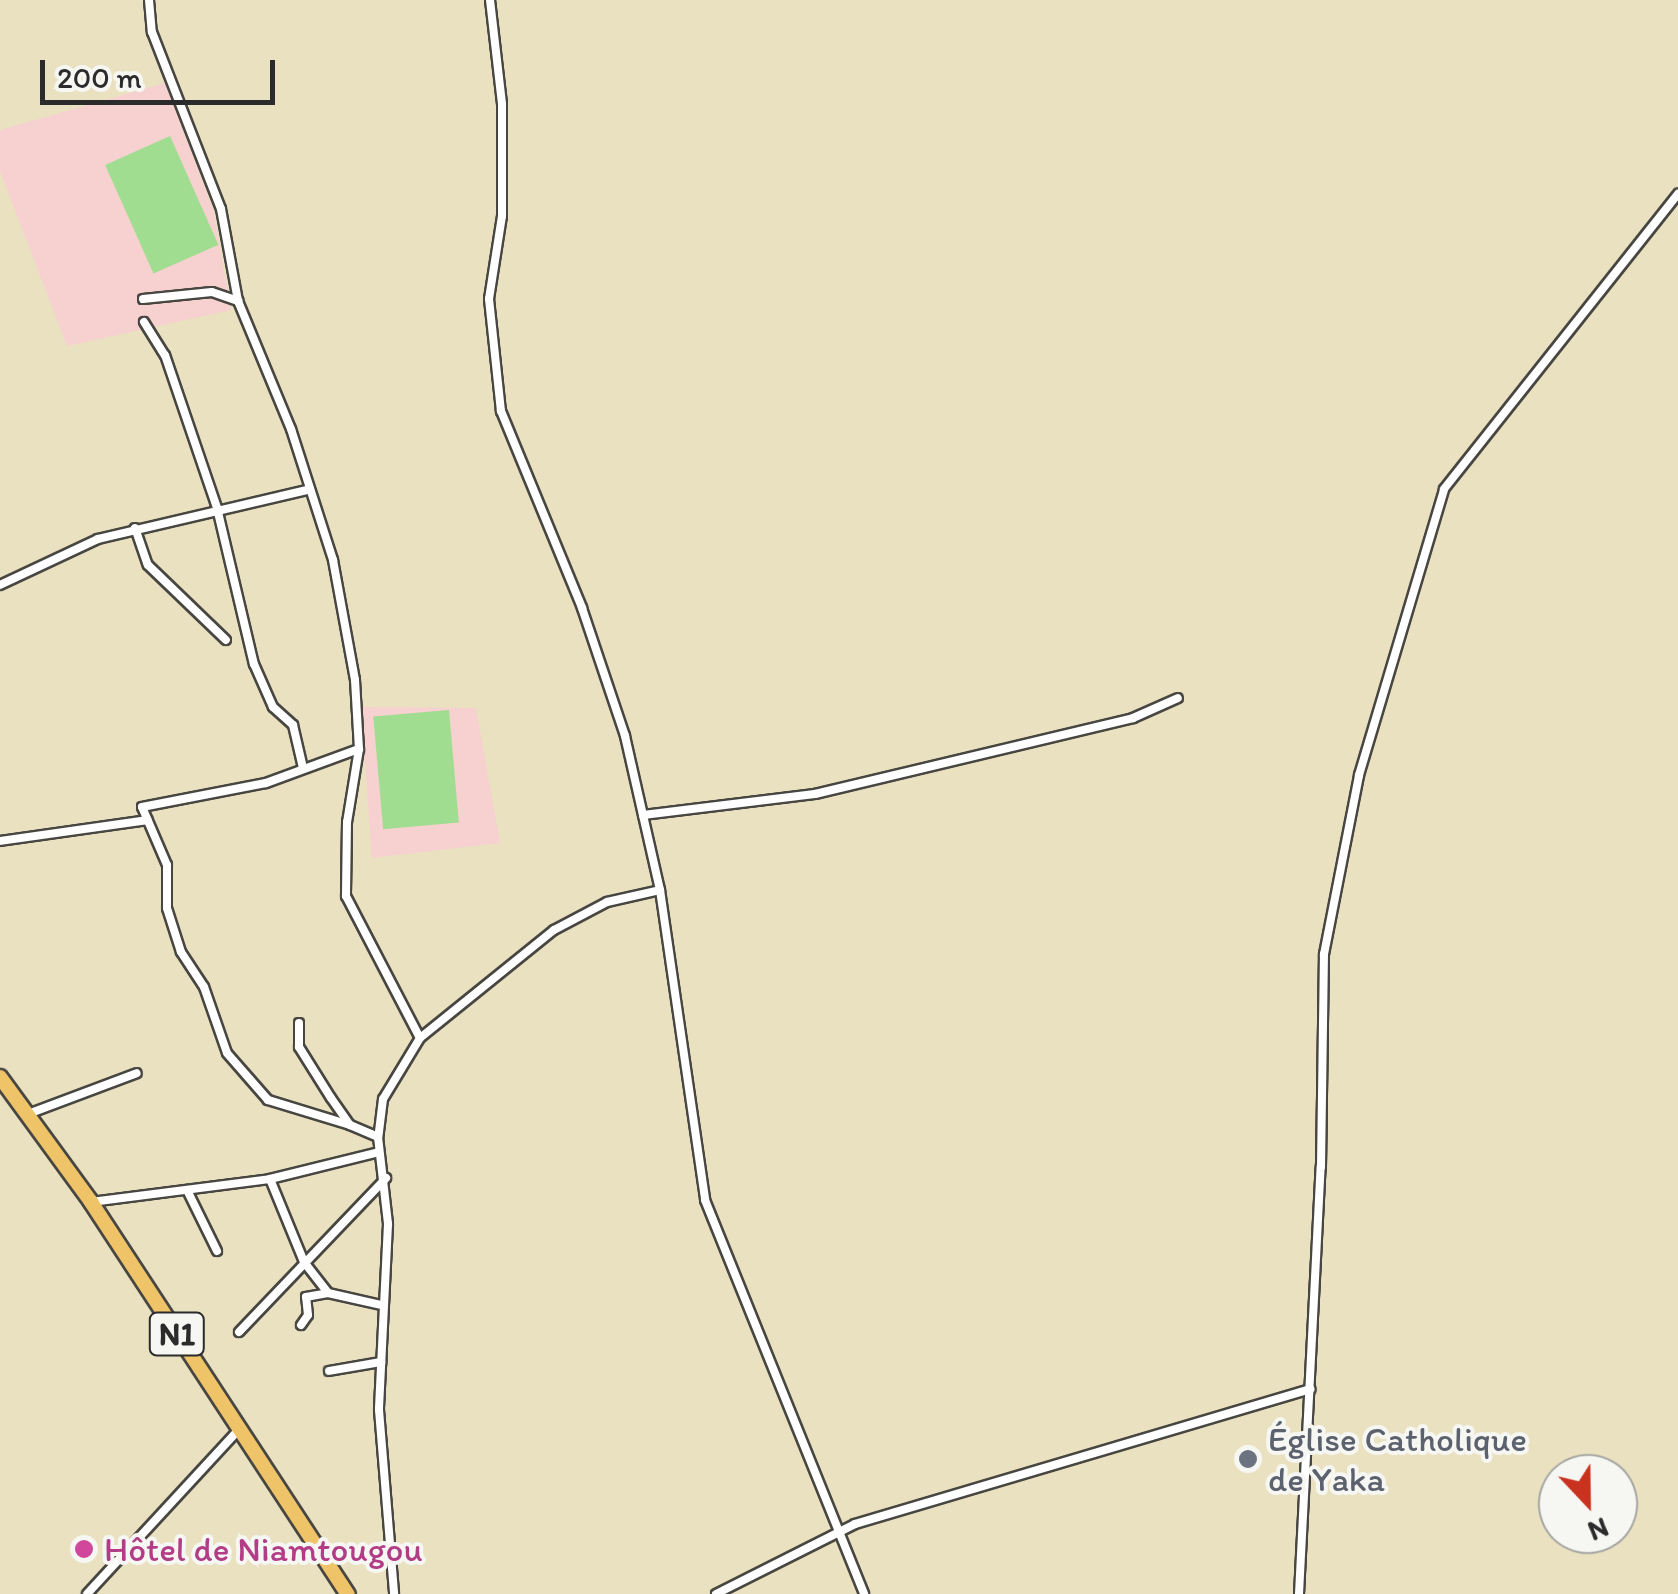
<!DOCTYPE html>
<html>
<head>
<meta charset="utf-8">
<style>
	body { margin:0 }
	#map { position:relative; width:1678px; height:1594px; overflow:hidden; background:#e9e1c0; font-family:Itim,sans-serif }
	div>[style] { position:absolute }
	.built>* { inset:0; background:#f7d0d0 }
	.green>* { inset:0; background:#a1dd90; transform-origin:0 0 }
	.roads { filter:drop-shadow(2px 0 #484641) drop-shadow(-2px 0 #484641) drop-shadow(0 2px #484641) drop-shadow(0 -2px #484641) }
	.minor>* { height:8px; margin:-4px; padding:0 4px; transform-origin:4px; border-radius:4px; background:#fff }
	.trunk>* { height:14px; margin:-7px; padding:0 7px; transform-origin:7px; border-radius:7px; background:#efc469 }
	.dots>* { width:28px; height:28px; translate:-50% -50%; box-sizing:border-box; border:5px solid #f6f6f2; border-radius:50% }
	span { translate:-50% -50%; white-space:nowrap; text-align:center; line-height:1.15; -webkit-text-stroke:8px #f6f6f2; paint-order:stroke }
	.shield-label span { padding:2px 8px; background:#f6f6f2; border:2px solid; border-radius:8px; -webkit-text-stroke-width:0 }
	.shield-label { font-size:32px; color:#2b2b2b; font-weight:700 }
	.worship-label { font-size:35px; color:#5b616d }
	.left { translate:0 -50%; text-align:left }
	.hotel-label { font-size:35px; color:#b23c85 }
	.north { position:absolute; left:1538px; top:1454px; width:100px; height:100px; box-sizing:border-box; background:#f6f6f2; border:2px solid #a5a5a2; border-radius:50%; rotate:158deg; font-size:28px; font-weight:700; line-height:40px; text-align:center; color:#2b2b2b }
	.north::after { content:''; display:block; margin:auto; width:35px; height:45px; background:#c8321e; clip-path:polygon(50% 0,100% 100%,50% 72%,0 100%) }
	.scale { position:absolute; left:40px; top:60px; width:235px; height:45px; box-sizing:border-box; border:5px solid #2b2b2b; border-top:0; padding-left:12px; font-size:30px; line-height:35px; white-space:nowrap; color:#2b2b2b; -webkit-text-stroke:8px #f6f6f2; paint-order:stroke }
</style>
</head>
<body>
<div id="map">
	<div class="built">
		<i style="clip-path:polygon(165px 83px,213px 209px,231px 310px,67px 346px,0 171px,0 130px)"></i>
		<i style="clip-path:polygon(361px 707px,476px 708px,500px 843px,372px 858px)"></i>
	</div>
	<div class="green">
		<i style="left:170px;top:136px;width:119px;height:71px;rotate:66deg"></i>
		<i style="left:449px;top:710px;width:113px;height:76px;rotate:85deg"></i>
	</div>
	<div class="roads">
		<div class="minor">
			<i style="left:149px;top:0;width:32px;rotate:85deg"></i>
			<i style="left:152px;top:32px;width:190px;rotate:68.7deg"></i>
			<i style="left:221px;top:209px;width:94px;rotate:79.5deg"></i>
			<i style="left:238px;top:301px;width:139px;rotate:67.5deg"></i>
			<i style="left:291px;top:429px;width:138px;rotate:72.2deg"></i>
			<i style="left:333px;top:560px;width:122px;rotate:79.6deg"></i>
			<i style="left:355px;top:680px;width:69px;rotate:86.7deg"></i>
			<i style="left:359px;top:749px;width:74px;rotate:99.3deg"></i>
			<i style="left:347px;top:822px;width:74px;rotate:90.8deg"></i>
			<i style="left:346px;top:896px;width:160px;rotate:62.5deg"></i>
			<i style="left:420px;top:1038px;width:71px;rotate:121.2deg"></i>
			<i style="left:383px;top:1099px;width:38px;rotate:97deg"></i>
			<i style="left:378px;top:1137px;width:88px;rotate:83.4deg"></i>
			<i style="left:388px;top:1224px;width:186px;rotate:92.8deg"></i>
			<i style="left:379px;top:1410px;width:185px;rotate:85.3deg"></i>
			<i style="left:490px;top:0;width:105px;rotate:83.4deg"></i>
			<i style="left:502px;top:104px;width:112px;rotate:90deg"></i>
			<i style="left:502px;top:216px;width:84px;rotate:98.9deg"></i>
			<i style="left:489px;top:299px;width:113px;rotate:83.9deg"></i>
			<i style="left:501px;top:411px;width:213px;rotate:67.6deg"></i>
			<i style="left:582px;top:608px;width:135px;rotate:71.4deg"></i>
			<i style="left:625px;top:736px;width:158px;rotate:77.2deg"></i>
			<i style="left:660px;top:890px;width:313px;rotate:81.7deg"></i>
			<i style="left:705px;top:1200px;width:425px;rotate:68deg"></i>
			<i style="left:143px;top:299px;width:69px;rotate:-5.8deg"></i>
			<i style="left:212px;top:292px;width:28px;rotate:19deg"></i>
			<i style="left:144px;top:322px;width:39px;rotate:58deg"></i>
			<i style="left:165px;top:355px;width:162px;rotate:71.2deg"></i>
			<i style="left:217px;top:508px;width:160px;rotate:76.7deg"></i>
			<i style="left:254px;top:664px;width:47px;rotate:66.2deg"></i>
			<i style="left:273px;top:707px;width:27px;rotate:42deg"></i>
			<i style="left:293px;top:725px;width:44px;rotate:76.9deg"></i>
			<i style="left:135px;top:528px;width:39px;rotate:71deg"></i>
			<i style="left:148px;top:565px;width:108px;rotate:43.9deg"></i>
			<i style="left:0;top:585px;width:108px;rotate:-25.1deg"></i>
			<i style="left:98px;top:539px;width:215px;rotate:-13.2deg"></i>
			<i style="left:643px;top:815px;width:173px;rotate:-7deg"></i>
			<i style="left:815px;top:794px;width:327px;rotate:-13.4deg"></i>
			<i style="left:1133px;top:718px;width:49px;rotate:-24deg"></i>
			<i style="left:0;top:841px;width:149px;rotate:-8.1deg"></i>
			<i style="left:299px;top:1023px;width:24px;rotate:90deg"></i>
			<i style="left:299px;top:1047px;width:60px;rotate:57.9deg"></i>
			<i style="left:331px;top:1098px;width:33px;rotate:55deg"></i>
			<i style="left:350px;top:1125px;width:30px;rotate:23deg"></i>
			<i style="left:420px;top:1038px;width:172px;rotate:-38.9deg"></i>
			<i style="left:554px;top:930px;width:60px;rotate:-27.8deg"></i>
			<i style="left:607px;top:902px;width:54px;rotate:-12.8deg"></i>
			<i style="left:28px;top:1114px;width:116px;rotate:-20.6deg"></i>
			<i style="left:350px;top:1125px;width:86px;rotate:-163deg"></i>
			<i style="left:268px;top:1100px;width:62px;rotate:-131.1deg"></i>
			<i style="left:227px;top:1053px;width:70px;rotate:-109.2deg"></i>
			<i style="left:204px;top:987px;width:42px;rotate:-123.3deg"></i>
			<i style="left:181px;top:952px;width:46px;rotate:-107.7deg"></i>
			<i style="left:167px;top:908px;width:43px;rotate:-90deg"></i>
			<i style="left:167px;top:865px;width:63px;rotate:-113.3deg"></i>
			<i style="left:142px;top:807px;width:126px;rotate:-11deg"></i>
			<i style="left:266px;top:783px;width:99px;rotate:-20.1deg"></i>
			<i style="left:270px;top:1179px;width:90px;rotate:67.7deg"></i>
			<i style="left:304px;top:1262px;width:39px;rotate:52deg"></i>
			<i style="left:187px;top:1190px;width:68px;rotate:63.8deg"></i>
			<i style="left:91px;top:1202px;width:180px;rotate:-7.3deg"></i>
			<i style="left:270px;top:1179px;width:112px;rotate:-13.9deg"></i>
			<i style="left:301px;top:1325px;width:12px;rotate:-55deg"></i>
			<i style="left:308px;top:1315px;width:18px;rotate:-96deg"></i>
			<i style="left:306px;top:1297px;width:22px;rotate:-10deg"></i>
			<i style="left:328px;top:1293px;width:54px;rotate:12.8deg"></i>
			<i style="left:239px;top:1332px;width:213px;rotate:-46.3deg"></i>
			<i style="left:329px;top:1371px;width:53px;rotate:-9.8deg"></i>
			<i style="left:87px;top:1594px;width:224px;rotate:-47.3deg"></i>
			<i style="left:716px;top:1594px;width:156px;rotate:-26.7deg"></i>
			<i style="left:855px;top:1524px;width:475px;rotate:-16.5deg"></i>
			<i style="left:1299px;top:1594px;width:428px;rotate:-87.1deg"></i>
			<i style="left:1321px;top:1167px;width:213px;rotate:-89.2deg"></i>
			<i style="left:1324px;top:954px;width:182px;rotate:-78.9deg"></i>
			<i style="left:1359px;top:775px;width:298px;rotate:-73.4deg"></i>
			<i style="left:1444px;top:489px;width:377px;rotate:-51.6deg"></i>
		</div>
		<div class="trunk">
			<i style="left:0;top:1077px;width:155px;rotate:53.9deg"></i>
			<i style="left:91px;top:1202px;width:469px;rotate:56.8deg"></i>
		</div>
	</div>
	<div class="dots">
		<i style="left:1248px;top:1459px;background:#6b7280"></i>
		<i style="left:84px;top:1549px;background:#d1479c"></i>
	</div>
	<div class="shield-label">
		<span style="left:177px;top:1334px">N1</span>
	</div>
	<div class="worship-label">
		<span class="left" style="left:1268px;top:1459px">Église Catholique<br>de Yaka</span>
	</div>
	<div class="hotel-label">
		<span class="left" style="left:104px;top:1549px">Hôtel de Niamtougou</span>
	</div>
	<div class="north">N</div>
	<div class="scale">200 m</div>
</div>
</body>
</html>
